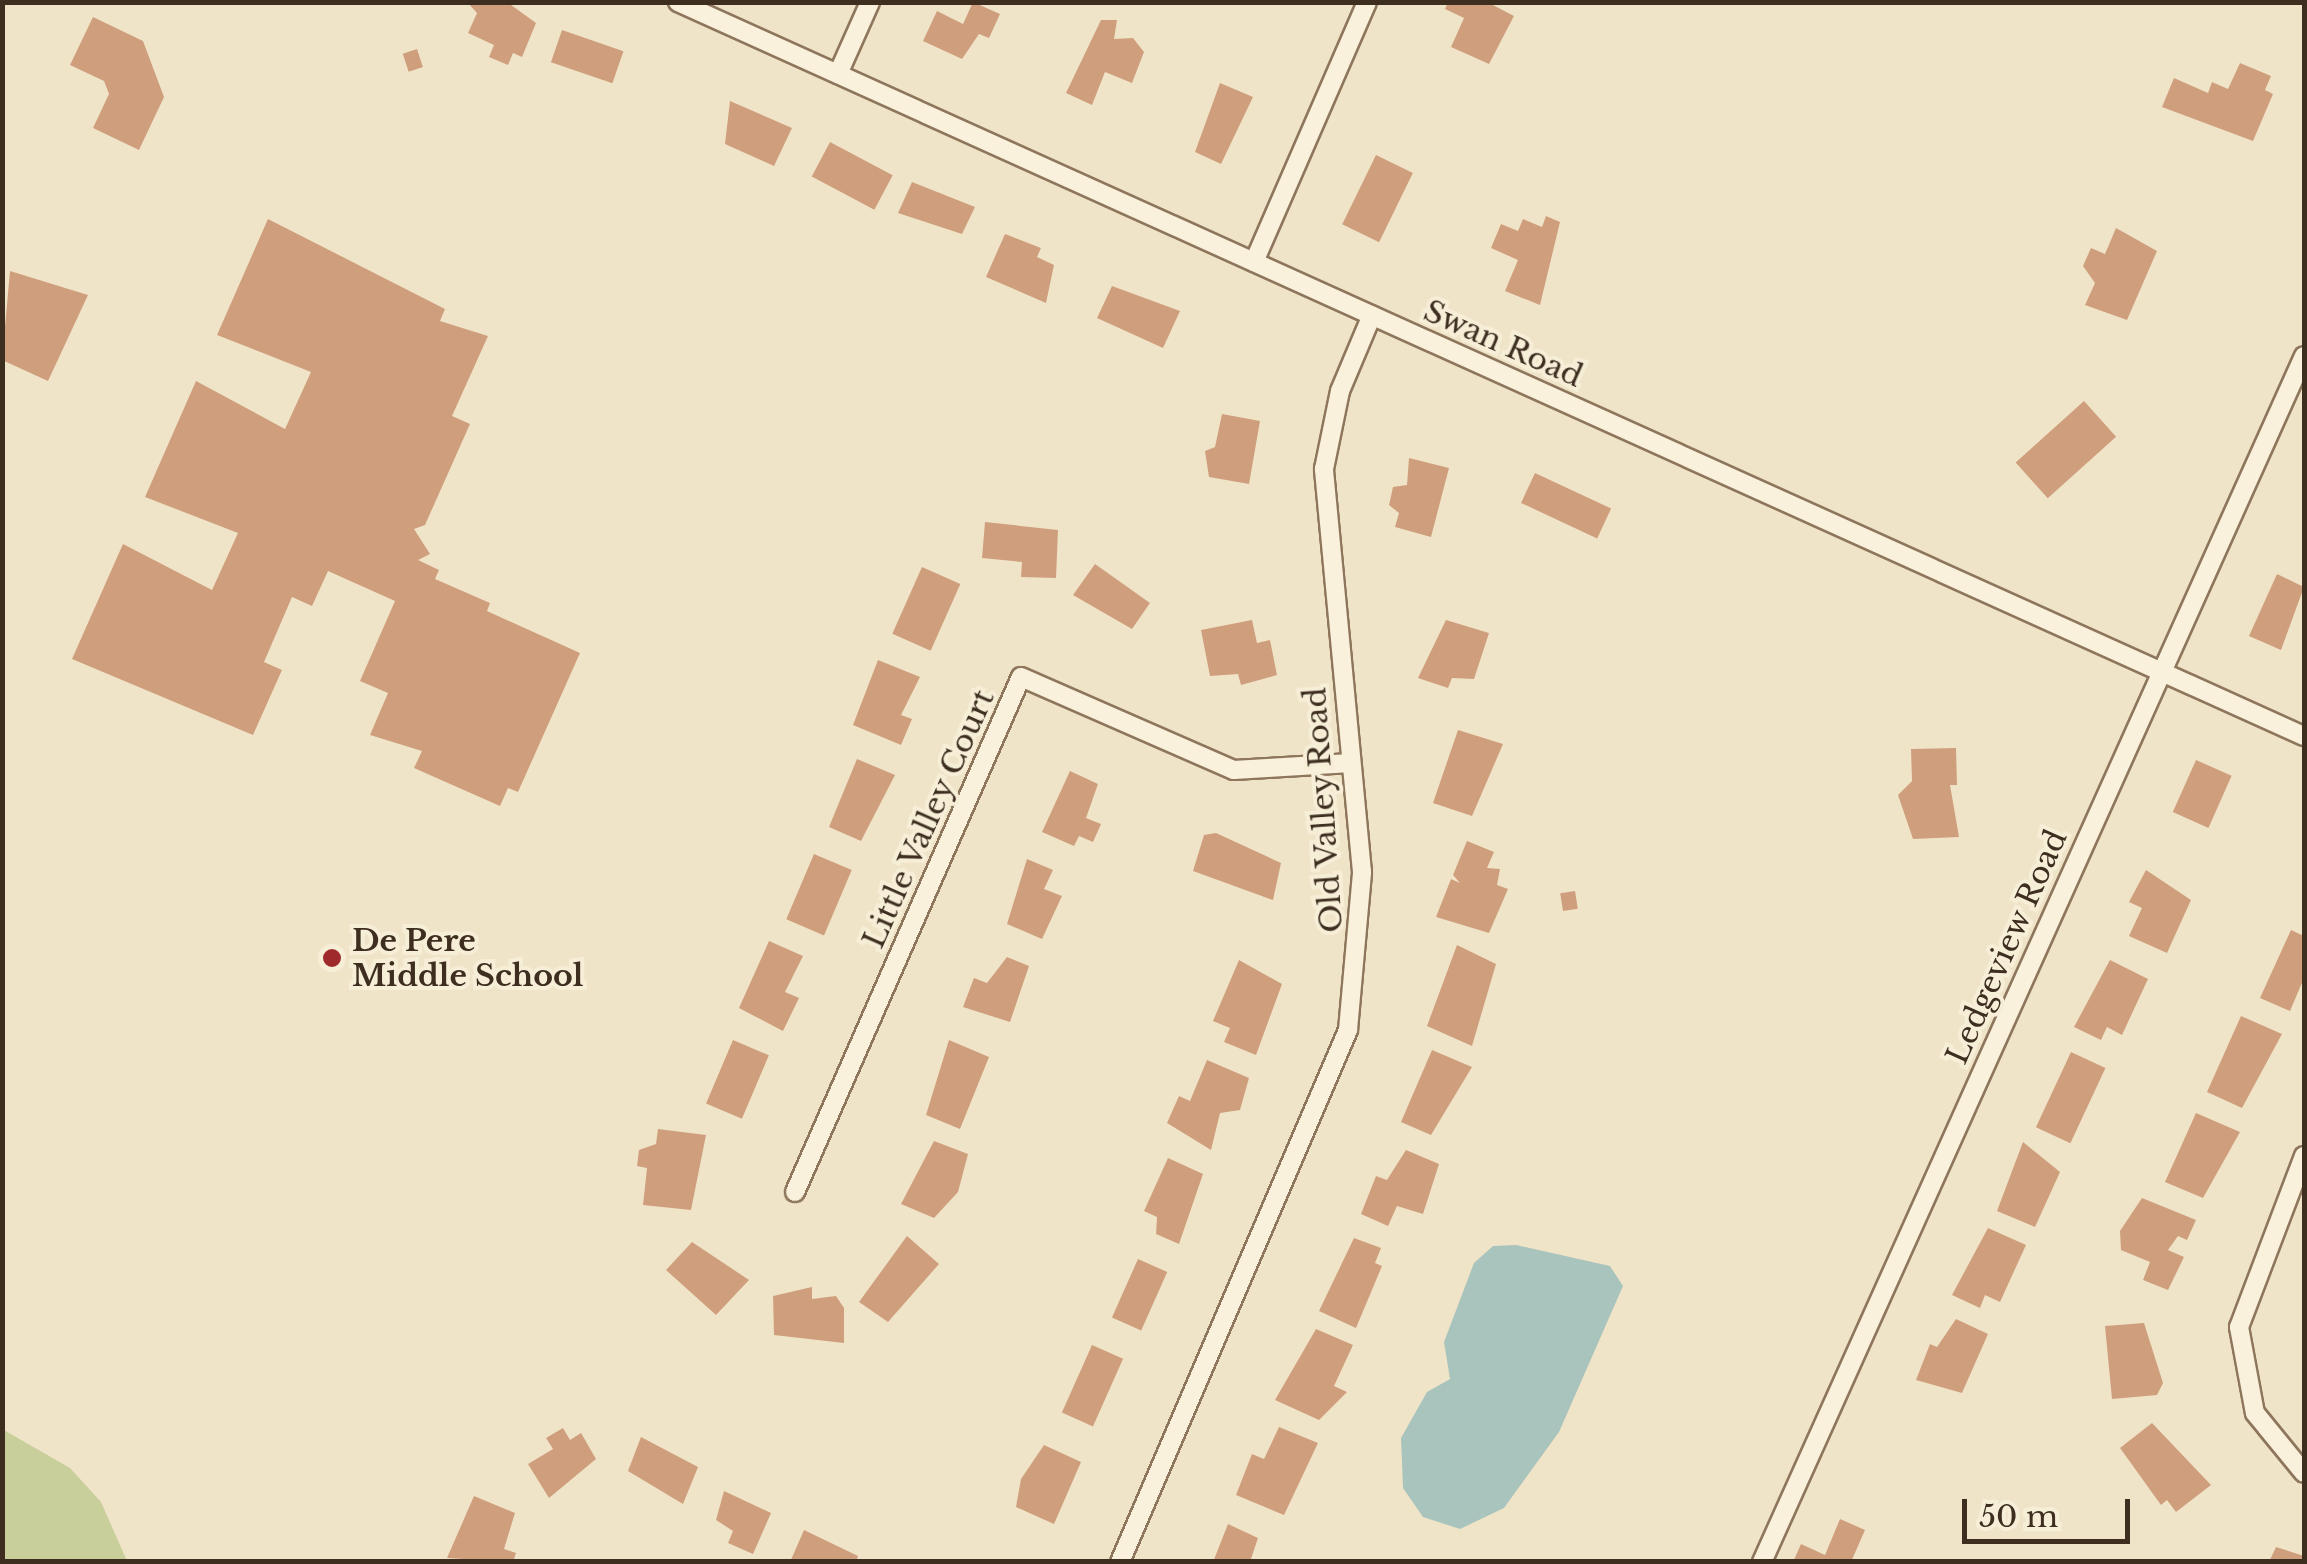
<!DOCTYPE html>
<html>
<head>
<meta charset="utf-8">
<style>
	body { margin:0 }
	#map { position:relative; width:2307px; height:1564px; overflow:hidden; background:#f0e4c8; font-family:"Libre Baskerville",serif }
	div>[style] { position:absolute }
	.green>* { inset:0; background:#c9cf9b }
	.water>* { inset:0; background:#a9c4bc }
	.building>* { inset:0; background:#cf9f7d; transform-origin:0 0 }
	.roads { filter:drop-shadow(2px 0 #8d765c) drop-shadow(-2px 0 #8d765c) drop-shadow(0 2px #8d765c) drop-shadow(0 -2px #8d765c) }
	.street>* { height:18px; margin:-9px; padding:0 9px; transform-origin:9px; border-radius:9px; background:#faf1dc }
	.dots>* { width:28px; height:28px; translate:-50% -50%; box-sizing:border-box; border:5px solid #f7eed8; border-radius:50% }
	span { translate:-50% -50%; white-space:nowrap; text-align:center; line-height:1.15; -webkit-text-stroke:8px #f7eed8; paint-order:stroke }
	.street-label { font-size:30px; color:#3d2e20 }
	.poi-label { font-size:30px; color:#3d2e20; font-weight:700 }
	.left { translate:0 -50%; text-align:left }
	.frame { position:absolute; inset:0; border:5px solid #3d2e20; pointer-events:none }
	.scale { position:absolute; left:1962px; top:1499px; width:168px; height:45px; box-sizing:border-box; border:5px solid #3d2e20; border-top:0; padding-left:12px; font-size:30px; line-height:35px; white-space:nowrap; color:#3d2e20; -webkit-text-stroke:8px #f7eed8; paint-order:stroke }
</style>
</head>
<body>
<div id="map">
	<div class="green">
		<i style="clip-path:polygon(2px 1429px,70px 1468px,101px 1502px,127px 1561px,3px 1561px)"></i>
	</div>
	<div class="water">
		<i style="clip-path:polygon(1516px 1245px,1610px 1266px,1623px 1286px,1559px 1432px,1504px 1508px,1460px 1529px,1423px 1517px,1403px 1488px,1401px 1438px,1427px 1392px,1450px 1379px,1444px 1342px,1474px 1263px,1493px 1246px)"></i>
	</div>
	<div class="building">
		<i style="clip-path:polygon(467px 2px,507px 2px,536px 23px,522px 57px,513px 53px,508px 65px,489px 57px,494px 45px,468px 33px,477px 13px)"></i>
		<i style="clip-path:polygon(973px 2px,1000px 14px,989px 38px,979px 34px,962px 59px,923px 41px,937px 11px,963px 24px)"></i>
		<i style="clip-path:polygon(1448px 2px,1487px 2px,1514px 16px,1489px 64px,1451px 47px,1464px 18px,1445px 9px)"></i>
		<i style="clip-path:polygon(93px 17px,143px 41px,164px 97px,139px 150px,93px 128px,109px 94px,104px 81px,70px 65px)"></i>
		<i style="clip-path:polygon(1101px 20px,1117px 20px,1114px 39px,1133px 38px,1144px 52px,1132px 83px,1105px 72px,1092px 105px,1066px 93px)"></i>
		<i style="left:562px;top:30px;width:65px;height:34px;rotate:19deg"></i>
		<i style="left:417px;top:49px;width:19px;height:15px;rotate:72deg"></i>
		<i style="clip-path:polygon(2240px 63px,2271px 76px,2265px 90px,2273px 94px,2253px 141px,2162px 107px,2174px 78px,2208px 93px,2212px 82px,2228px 89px)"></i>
		<i style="clip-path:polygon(1220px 83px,1253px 97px,1221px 164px,1195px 152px)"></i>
		<i style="clip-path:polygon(730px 101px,792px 128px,774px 166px,725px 144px)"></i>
		<i style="left:830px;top:142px;width:71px;height:39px;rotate:28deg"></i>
		<i style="left:1376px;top:155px;width:41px;height:77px;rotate:26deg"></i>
		<i style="clip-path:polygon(912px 182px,975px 207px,962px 234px,898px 213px)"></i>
		<i style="clip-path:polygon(1546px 216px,1560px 222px,1540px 305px,1505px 291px,1518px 260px,1491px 248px,1501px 224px,1518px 231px,1523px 219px,1542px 227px)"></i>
		<i style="clip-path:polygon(268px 219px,445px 309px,440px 321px,488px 336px,452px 416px,470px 424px,425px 525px,414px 529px,430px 554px,418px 560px,439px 570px,435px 579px,490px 603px,487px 611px,580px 653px,518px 792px,508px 788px,500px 806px,414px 768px,422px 751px,370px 735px,388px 693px,360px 681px,395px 601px,328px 571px,312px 606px,292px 597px,264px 662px,282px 670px,253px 735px,72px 659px,123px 544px,212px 590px,238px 533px,145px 497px,196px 381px,285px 429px,311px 372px,217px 335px)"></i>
		<i style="clip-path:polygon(2116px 228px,2157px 251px,2127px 320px,2085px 305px,2095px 283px,2083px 266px,2091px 248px,2105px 254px)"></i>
		<i style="clip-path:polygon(1005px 234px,1041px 248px,1037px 257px,1054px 265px,1046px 303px,986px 277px)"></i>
		<i style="clip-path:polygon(10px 271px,88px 295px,48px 381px,2px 360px)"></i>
		<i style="clip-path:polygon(1112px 286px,1180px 311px,1163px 348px,1097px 318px)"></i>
		<i style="left:2084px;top:401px;width:48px;height:92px;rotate:48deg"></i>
		<i style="clip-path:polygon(1222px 414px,1260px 421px,1249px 484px,1209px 477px,1205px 451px,1215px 447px)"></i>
		<i style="clip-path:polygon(1409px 458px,1449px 468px,1431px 537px,1395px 527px,1399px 513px,1389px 505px,1393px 487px,1407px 485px)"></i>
		<i style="left:1535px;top:473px;width:84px;height:33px;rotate:25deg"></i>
		<i style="clip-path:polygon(985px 522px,1058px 530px,1056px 578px,1021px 577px,1022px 562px,982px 558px)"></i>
		<i style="clip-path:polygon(1095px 564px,1150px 603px,1132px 629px,1073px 595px)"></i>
		<i style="left:922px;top:567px;width:42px;height:73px;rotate:24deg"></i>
		<i style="clip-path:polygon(2277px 574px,2304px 587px,2281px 650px,2249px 636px)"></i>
		<i style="clip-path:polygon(1252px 620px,1257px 643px,1270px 640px,1277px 675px,1241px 685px,1238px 674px,1210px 676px,1201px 630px)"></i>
		<i style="clip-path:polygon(1446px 620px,1489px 633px,1474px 679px,1452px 678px,1448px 688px,1418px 678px)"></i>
		<i style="clip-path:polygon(878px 660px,920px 677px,901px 715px,912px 719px,901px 745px,853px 725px)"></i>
		<i style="clip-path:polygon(1458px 730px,1503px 744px,1472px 816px,1433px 803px)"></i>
		<i style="clip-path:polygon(1956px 748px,1957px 785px,1950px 785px,1959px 837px,1913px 839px,1898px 795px,1912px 781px,1911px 749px)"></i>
		<i style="clip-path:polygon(857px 759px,895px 775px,861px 841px,829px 827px)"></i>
		<i style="left:2196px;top:760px;width:39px;height:57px;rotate:24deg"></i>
		<i style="clip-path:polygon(1070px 771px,1098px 784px,1086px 818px,1101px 824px,1093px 842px,1079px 836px,1074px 846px,1042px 832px)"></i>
		<i style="clip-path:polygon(1216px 833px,1281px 863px,1273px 900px,1193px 871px,1204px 835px)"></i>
		<i style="clip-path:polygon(1467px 841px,1494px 852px,1487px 868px,1500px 869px,1497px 885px,1508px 889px,1489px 933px,1436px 917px,1451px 879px,1460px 883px,1453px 875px)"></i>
		<i style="left:814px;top:854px;width:41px;height:71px;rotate:23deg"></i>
		<i style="clip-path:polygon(1027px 859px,1053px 870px,1044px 889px,1062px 896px,1042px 939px,1007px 924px)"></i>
		<i style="clip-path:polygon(2146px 870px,2191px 900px,2167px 953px,2129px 936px,2142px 908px,2129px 902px)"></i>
		<i style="left:1575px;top:891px;width:18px;height:15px;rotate:81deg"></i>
		<i style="clip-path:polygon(2291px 930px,2304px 936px,2304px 978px,2290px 1011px,2260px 998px)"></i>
		<i style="clip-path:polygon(769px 941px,803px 956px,785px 992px,799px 998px,783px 1031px,739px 1008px)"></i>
		<i style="clip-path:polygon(1457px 945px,1496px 964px,1472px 1046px,1427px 1026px)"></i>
		<i style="clip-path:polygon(1007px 957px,1029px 966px,1010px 1022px,963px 1007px,974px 978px,987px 983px)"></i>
		<i style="clip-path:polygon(1239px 960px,1282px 984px,1256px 1055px,1224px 1042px,1230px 1028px,1213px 1021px)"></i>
		<i style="clip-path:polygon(2110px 960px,2148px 979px,2122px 1035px,2107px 1027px,2101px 1040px,2074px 1027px)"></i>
		<i style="clip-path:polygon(2241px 1016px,2282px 1034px,2242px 1108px,2207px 1092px)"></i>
		<i style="left:733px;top:1040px;width:39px;height:69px;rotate:23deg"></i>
		<i style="clip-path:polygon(949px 1040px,989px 1057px,960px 1129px,926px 1115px)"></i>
		<i style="clip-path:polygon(1432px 1050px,1472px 1067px,1431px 1135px,1401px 1122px)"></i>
		<i style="left:2071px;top:1052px;width:38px;height:83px;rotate:25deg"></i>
		<i style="clip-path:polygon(1207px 1060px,1249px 1078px,1240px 1110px,1220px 1113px,1211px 1150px,1167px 1123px,1179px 1096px,1190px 1101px)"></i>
		<i style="clip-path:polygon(2196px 1113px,2240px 1132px,2203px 1198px,2165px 1182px)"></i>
		<i style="clip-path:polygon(658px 1129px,706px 1135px,691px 1210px,643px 1205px,647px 1168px,637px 1166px,639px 1150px,656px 1144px)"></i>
		<i style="clip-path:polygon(934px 1141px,968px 1154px,958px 1192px,934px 1218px,901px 1204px)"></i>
		<i style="clip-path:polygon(2023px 1142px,2060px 1172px,2035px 1227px,1997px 1211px)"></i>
		<i style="clip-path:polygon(1406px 1150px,1439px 1164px,1423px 1214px,1397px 1206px,1388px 1226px,1361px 1214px,1376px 1176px,1387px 1180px)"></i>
		<i style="clip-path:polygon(1168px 1158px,1203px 1174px,1179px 1244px,1156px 1234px,1157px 1217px,1144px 1211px)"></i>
		<i style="clip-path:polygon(2142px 1198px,2196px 1220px,2187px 1240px,2178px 1236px,2168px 1250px,2184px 1257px,2168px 1290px,2143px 1280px,2150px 1262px,2121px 1250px,2120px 1231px)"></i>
		<i style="clip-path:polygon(1988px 1228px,2026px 1245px,2000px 1302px,1985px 1295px,1980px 1308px,1952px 1295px)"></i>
		<i style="clip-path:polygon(907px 1236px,939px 1264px,888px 1322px,859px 1302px)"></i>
		<i style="clip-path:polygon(1354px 1238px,1381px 1248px,1375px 1263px,1382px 1266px,1356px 1328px,1319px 1311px)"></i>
		<i style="clip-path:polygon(692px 1242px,749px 1280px,716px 1315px,666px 1270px)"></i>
		<i style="left:1138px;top:1259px;width:32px;height:64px;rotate:24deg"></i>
		<i style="clip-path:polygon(812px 1287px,812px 1299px,836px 1296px,844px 1308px,844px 1343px,774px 1335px,773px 1296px)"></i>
		<i style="clip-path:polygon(1956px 1319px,1988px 1334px,1962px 1393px,1916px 1380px,1930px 1344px,1937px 1347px)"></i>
		<i style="clip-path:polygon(2144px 1323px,2163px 1383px,2157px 1395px,2112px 1399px,2105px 1326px)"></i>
		<i style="clip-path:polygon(1316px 1329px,1353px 1345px,1334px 1386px,1347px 1392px,1319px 1420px,1275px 1400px)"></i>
		<i style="left:1092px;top:1345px;width:34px;height:74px;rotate:24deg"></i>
		<i style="clip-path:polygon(2152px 1423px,2211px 1485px,2176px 1512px,2167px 1500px,2161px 1505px,2120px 1448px)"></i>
		<i style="clip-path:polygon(1279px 1427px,1318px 1443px,1284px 1515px,1236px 1495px,1252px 1454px,1264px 1459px)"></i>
		<i style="clip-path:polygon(563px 1428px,570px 1440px,581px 1433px,596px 1459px,549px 1498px,528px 1464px,553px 1449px,546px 1438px)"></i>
		<i style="clip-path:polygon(641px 1437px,698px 1467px,683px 1504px,628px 1471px)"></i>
		<i style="clip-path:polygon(1044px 1445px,1081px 1462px,1054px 1524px,1016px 1507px,1021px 1479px)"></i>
		<i style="clip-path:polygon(724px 1491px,771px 1513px,753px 1554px,728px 1543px,733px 1531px,716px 1520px)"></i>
		<i style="clip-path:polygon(474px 1496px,515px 1513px,504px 1549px,516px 1553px,513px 1562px,447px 1558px)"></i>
		<i style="clip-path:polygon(1840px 1519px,1865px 1530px,1851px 1562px,1793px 1562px,1801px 1544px,1825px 1555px)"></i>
		<i style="clip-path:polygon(1228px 1524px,1258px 1538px,1250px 1562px,1213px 1562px)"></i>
		<i style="clip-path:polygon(804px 1530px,858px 1556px,856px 1562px,790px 1562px)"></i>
		<i style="clip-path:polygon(2276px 1547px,2304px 1556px,2304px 1562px,2269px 1562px)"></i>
	</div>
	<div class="roads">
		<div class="street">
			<i style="left:678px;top:2px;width:1784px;rotate:24.3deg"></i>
			<i style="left:838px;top:74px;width:79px;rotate:-66deg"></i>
			<i style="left:1254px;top:262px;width:283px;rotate:-66.5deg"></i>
			<i style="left:2304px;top:1156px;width:183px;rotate:110.8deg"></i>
			<i style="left:2239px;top:1327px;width:87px;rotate:79.5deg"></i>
			<i style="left:2255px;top:1413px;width:77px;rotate:50.8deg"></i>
			<i style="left:795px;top:1192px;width:562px;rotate:-66.31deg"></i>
			<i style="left:1021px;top:677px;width:232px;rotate:23.6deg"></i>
			<i style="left:1234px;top:770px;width:117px;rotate:-3.4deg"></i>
			<i style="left:1120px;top:1562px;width:579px;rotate:-66.8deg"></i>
			<i style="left:1348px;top:1030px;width:159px;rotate:-84.9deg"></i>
			<i style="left:1362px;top:872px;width:405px;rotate:-95.4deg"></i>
			<i style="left:1324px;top:469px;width:80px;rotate:-78.4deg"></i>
			<i style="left:1340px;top:391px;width:82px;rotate:-67.2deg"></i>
			<i style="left:1762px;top:1562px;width:1322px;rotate:-65.8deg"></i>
		</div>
	</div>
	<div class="dots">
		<i style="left:332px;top:958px;background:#9e2a2b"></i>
	</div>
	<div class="street-label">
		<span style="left:1503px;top:344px;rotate:24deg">Swan Road</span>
		<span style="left:1324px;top:810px;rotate:-94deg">Old Valley Road</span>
		<span style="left:929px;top:819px;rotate:-66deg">Little Valley Court</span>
		<span style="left:2007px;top:947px;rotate:-66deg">Ledgeview Road</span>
	</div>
	<div class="poi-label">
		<span class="left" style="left:352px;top:958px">De Pere<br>Middle School</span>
	</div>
	<div class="frame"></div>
	<div class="scale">50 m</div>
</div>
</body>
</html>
